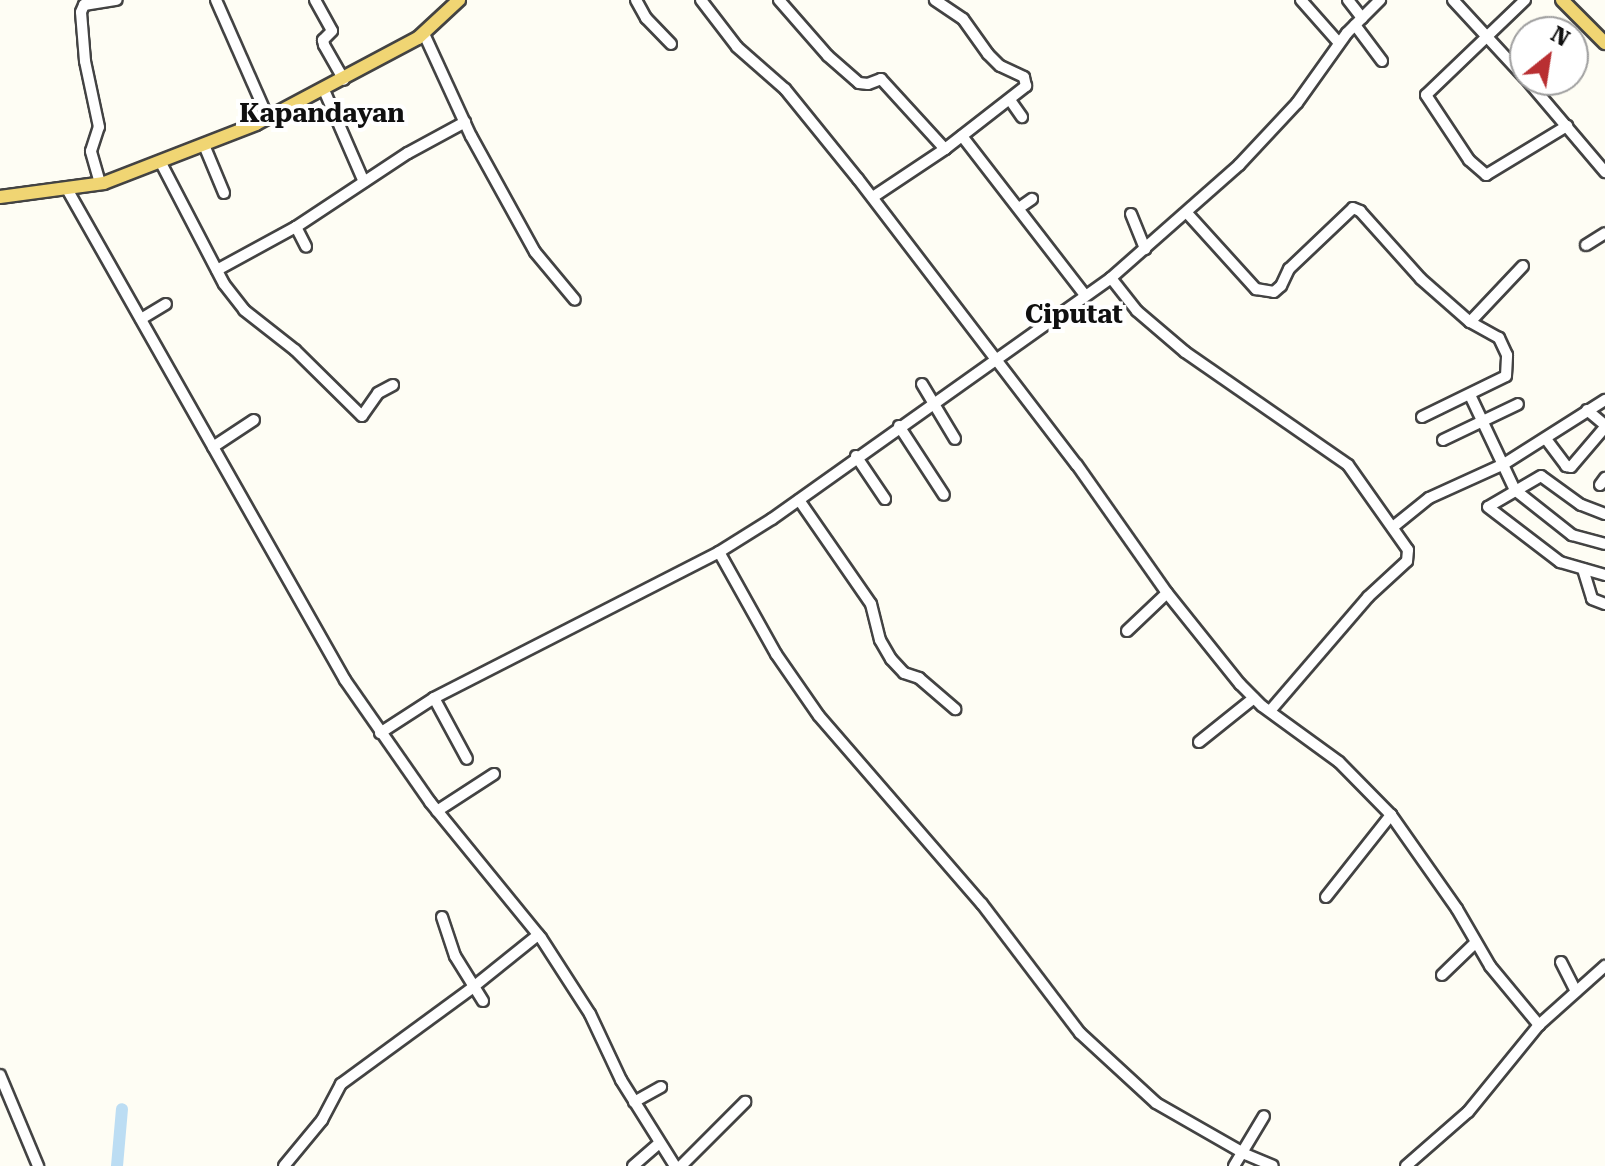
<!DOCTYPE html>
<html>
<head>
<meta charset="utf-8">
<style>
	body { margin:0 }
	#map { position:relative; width:1605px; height:1166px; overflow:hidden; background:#fefdf4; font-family:"Roboto Serif",serif }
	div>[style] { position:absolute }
	.river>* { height:12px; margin:-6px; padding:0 6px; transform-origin:6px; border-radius:6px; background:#bcddf3 }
	.roads { filter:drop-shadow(2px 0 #434343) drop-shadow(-2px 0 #434343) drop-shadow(0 2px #434343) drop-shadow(0 -2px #434343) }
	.minor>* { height:10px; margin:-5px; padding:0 5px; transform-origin:5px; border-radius:5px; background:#fff }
	.major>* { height:12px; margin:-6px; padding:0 6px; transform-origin:6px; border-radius:6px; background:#f0d573 }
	span { translate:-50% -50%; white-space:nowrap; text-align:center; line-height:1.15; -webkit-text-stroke:8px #fff; paint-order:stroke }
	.quarter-label { font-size:26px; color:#101010; font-weight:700 }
	.north { position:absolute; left:1509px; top:16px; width:80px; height:80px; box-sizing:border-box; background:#fff; border:2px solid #9f9f9f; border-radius:50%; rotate:30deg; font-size:22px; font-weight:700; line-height:32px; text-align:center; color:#101010 }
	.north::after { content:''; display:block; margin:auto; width:28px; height:36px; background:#b92f32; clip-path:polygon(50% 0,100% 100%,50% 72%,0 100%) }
</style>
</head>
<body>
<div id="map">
	<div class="river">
		<i style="left:117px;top:1166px;width:57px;rotate:-85deg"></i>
	</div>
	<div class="roads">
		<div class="minor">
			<i style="left:216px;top:0;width:129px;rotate:66.2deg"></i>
			<i style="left:315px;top:0;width:35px;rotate:61deg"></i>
			<i style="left:332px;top:31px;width:13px;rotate:135deg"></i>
			<i style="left:323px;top:40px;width:5px;rotate:79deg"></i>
			<i style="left:324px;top:45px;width:40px;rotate:60.3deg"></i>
			<i style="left:636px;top:0;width:21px;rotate:61deg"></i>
			<i style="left:646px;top:18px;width:36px;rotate:46deg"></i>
			<i style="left:701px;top:0;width:59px;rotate:52.5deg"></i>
			<i style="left:737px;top:47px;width:64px;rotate:41.2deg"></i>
			<i style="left:785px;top:89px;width:116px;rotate:51deg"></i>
			<i style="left:858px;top:179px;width:360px;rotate:52.6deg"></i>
			<i style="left:1077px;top:465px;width:156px;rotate:54.9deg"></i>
			<i style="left:1167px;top:593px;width:117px;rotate:51.3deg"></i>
			<i style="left:1240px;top:684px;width:31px;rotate:45deg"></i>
			<i style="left:1262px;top:706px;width:95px;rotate:36deg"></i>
			<i style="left:1339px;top:762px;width:74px;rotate:45.5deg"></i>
			<i style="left:1391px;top:815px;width:115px;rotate:54.9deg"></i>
			<i style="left:1457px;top:909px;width:66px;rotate:59.9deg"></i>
			<i style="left:1490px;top:966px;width:77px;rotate:50.3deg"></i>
			<i style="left:779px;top:0;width:74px;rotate:48.8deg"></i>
			<i style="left:828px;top:56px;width:41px;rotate:41.1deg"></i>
			<i style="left:859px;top:83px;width:9px;rotate:6deg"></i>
			<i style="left:868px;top:84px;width:14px;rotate:-21deg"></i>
			<i style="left:881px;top:79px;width:95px;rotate:47.6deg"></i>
			<i style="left:1301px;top:0;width:57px;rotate:48.5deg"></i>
			<i style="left:1348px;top:0;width:23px;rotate:52deg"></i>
			<i style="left:1453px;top:0;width:106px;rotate:47.3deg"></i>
			<i style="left:1525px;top:0;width:137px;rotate:136.2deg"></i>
			<i style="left:1426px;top:95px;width:78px;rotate:56.5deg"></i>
			<i style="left:1469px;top:160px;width:23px;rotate:41deg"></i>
			<i style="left:1486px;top:175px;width:95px;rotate:-31.2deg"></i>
			<i style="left:1355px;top:25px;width:45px;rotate:53.1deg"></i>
			<i style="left:424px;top:34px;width:112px;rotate:65.3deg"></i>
			<i style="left:471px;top:136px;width:132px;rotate:61.1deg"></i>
			<i style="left:535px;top:252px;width:62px;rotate:50.2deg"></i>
			<i style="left:1527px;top:80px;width:121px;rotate:49.7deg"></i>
			<i style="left:324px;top:90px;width:100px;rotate:66.5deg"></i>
			<i style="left:1010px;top:100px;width:21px;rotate:55deg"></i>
			<i style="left:962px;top:136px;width:201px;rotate:52.3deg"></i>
			<i style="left:204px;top:145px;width:52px;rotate:67.4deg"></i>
			<i style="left:161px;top:163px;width:136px;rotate:62.5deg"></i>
			<i style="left:224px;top:284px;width:33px;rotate:52deg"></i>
			<i style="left:244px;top:310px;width:65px;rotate:38.1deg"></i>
			<i style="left:295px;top:350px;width:94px;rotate:44.6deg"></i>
			<i style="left:362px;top:416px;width:28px;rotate:-55deg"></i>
			<i style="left:378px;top:393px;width:17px;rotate:-28deg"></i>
			<i style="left:100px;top:183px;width:33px;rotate:-106deg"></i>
			<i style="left:91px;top:151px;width:25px;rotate:-72deg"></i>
			<i style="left:99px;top:127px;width:67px;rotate:-102deg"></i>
			<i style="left:85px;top:61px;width:49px;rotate:-94.7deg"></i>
			<i style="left:81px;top:12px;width:8px;rotate:-67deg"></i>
			<i style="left:84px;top:5px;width:33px;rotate:-9deg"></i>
			<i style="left:67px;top:189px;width:564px;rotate:60.48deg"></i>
			<i style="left:345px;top:680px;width:149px;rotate:55.1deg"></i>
			<i style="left:430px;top:802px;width:176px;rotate:50.8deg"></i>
			<i style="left:541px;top:938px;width:90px;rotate:57.2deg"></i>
			<i style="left:590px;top:1014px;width:73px;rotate:64.8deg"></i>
			<i style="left:621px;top:1080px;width:102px;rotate:57.9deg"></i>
			<i style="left:873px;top:197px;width:87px;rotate:-33.7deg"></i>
			<i style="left:945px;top:149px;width:103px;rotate:-37.9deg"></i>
			<i style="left:1026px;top:86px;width:9px;rotate:-103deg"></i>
			<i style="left:1024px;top:77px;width:26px;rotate:-155deg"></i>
			<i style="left:1000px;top:66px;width:17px;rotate:-135deg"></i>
			<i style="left:988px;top:54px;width:43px;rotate:-125.5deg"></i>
			<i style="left:963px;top:19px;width:34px;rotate:-146deg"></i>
			<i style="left:1019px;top:208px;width:16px;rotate:-35deg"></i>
			<i style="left:1187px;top:213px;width:103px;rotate:47.8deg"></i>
			<i style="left:1256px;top:289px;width:18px;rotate:9deg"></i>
			<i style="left:1274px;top:292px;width:9px;rotate:-41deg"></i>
			<i style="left:1281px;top:286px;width:19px;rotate:-65deg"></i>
			<i style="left:1289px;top:269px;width:88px;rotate:-43.6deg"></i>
			<i style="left:1353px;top:208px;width:8px;rotate:23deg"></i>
			<i style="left:1360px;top:211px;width:91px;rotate:48.1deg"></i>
			<i style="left:1421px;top:279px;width:65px;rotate:41.3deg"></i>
			<i style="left:1131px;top:214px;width:38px;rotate:68deg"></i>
			<i style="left:296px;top:227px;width:22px;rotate:63deg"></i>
			<i style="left:1586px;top:245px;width:22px;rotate:-32deg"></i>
			<i style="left:217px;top:270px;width:90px;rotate:-28.6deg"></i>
			<i style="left:296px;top:227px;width:134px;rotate:-33.5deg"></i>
			<i style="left:408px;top:153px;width:65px;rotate:-28.5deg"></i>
			<i style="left:1111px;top:278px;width:42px;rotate:51.8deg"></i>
			<i style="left:1137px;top:311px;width:63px;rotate:40.5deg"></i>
			<i style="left:1185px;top:352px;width:198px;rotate:34.7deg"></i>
			<i style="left:1348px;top:465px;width:104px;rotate:54.8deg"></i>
			<i style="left:1408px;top:550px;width:11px;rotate:95deg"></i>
			<i style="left:1407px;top:561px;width:53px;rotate:137.3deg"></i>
			<i style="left:1368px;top:597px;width:150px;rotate:130.7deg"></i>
			<i style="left:141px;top:319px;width:29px;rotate:-31deg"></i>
			<i style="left:922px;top:384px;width:64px;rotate:59deg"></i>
			<i style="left:1470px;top:395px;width:105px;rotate:64.7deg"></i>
			<i style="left:1515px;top:490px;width:73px;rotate:38.3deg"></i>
			<i style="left:1572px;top:535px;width:34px;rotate:15deg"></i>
			<i style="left:1587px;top:410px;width:23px;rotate:40deg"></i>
			<i style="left:1422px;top:417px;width:93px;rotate:-26deg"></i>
			<i style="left:1506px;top:376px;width:21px;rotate:-87deg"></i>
			<i style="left:1507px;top:355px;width:19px;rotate:-115deg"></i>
			<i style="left:1499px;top:338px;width:33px;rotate:-151deg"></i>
			<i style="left:1470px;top:322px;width:77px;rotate:-46.6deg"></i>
			<i style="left:899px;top:426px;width:82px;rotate:56.9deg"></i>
			<i style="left:1546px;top:439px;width:34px;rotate:53deg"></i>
			<i style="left:1566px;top:466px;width:5px;rotate:11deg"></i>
			<i style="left:1571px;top:467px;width:52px;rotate:-49.6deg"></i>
			<i style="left:1443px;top:440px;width:83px;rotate:-25.6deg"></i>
			<i style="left:213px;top:447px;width:49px;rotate:-33.4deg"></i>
			<i style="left:856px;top:456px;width:52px;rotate:56deg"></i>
			<i style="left:1600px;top:485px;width:9px;rotate:-54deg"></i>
			<i style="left:799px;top:500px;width:126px;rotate:55.3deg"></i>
			<i style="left:871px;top:604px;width:37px;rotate:76deg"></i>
			<i style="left:880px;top:640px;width:22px;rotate:60deg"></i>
			<i style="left:891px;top:659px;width:19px;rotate:47deg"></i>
			<i style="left:904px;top:673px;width:16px;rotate:18deg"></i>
			<i style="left:919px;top:678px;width:48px;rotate:40.7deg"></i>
			<i style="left:1605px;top:514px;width:26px;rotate:-159deg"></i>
			<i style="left:1581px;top:505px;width:49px;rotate:-144.1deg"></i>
			<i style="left:1541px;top:476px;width:61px;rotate:149.7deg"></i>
			<i style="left:1488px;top:507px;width:91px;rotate:37.4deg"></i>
			<i style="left:1560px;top:562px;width:47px;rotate:16.1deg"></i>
			<i style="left:1393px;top:527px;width:46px;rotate:-38.9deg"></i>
			<i style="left:1429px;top:498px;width:82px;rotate:-24.4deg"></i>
			<i style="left:1504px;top:464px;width:120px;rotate:-32.4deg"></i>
			<i style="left:719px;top:552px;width:117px;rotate:60.8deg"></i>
			<i style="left:776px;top:654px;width:75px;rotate:55.3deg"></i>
			<i style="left:819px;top:716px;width:249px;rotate:49.1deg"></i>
			<i style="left:982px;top:904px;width:162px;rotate:52.8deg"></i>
			<i style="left:1080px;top:1033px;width:103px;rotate:42.6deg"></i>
			<i style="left:1156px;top:1103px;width:103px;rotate:29.8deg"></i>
			<i style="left:1245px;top:1154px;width:30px;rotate:23deg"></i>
			<i style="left:1583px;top:569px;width:31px;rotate:73deg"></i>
			<i style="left:1592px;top:599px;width:14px;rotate:21deg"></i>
			<i style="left:1127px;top:631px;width:55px;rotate:-43.5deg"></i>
			<i style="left:434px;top:698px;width:69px;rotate:61.6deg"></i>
			<i style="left:380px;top:733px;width:64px;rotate:-32.9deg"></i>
			<i style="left:434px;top:698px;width:320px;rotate:-27.1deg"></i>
			<i style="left:719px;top:552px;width:62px;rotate:-31.9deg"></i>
			<i style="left:772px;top:519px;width:416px;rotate:-35.4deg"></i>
			<i style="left:1111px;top:278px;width:171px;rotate:-41.4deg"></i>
			<i style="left:1239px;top:165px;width:85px;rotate:-46.9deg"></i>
			<i style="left:1297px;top:103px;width:86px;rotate:-54.5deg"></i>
			<i style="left:1347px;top:33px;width:47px;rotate:-45deg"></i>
			<i style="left:1199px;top:742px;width:70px;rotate:-38.7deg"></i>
			<i style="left:437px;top:811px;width:68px;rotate:-33deg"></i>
			<i style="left:1326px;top:897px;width:105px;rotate:-51.6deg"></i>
			<i style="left:442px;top:917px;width:41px;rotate:71.6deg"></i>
			<i style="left:455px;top:956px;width:53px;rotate:58.1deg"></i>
			<i style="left:1561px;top:962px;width:33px;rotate:63deg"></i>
			<i style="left:1442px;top:975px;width:47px;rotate:-44.1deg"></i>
			<i style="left:0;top:1075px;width:99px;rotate:67.3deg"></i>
			<i style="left:634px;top:1102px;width:31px;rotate:-29deg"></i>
			<i style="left:284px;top:1166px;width:60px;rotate:-50.4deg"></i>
			<i style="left:322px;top:1120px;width:41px;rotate:-62.2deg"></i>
			<i style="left:341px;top:1084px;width:162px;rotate:-36.2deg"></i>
			<i style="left:472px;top:988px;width:85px;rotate:-38.8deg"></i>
			<i style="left:633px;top:1166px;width:35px;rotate:-41deg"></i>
			<i style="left:681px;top:1166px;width:91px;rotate:-45deg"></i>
			<i style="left:1234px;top:1166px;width:58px;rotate:-59deg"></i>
			<i style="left:1406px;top:1166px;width:82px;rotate:-41.1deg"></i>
			<i style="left:1468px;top:1112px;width:112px;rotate:-50.8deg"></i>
			<i style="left:1539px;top:1025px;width:89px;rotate:-41.8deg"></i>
		</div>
		<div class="major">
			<i style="left:1562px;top:0;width:61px;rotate:45deg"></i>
			<i style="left:0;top:197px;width:105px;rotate:-7.7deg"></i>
			<i style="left:104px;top:183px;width:163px;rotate:-21.2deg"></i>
			<i style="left:256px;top:124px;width:183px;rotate:-28deg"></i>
			<i style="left:418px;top:38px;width:56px;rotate:-42.8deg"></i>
		</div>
	</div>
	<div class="quarter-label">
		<span style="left:322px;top:114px">Kapandayan</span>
		<span style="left:1074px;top:315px">Ciputat</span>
	</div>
	<div class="north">N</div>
</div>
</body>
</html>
